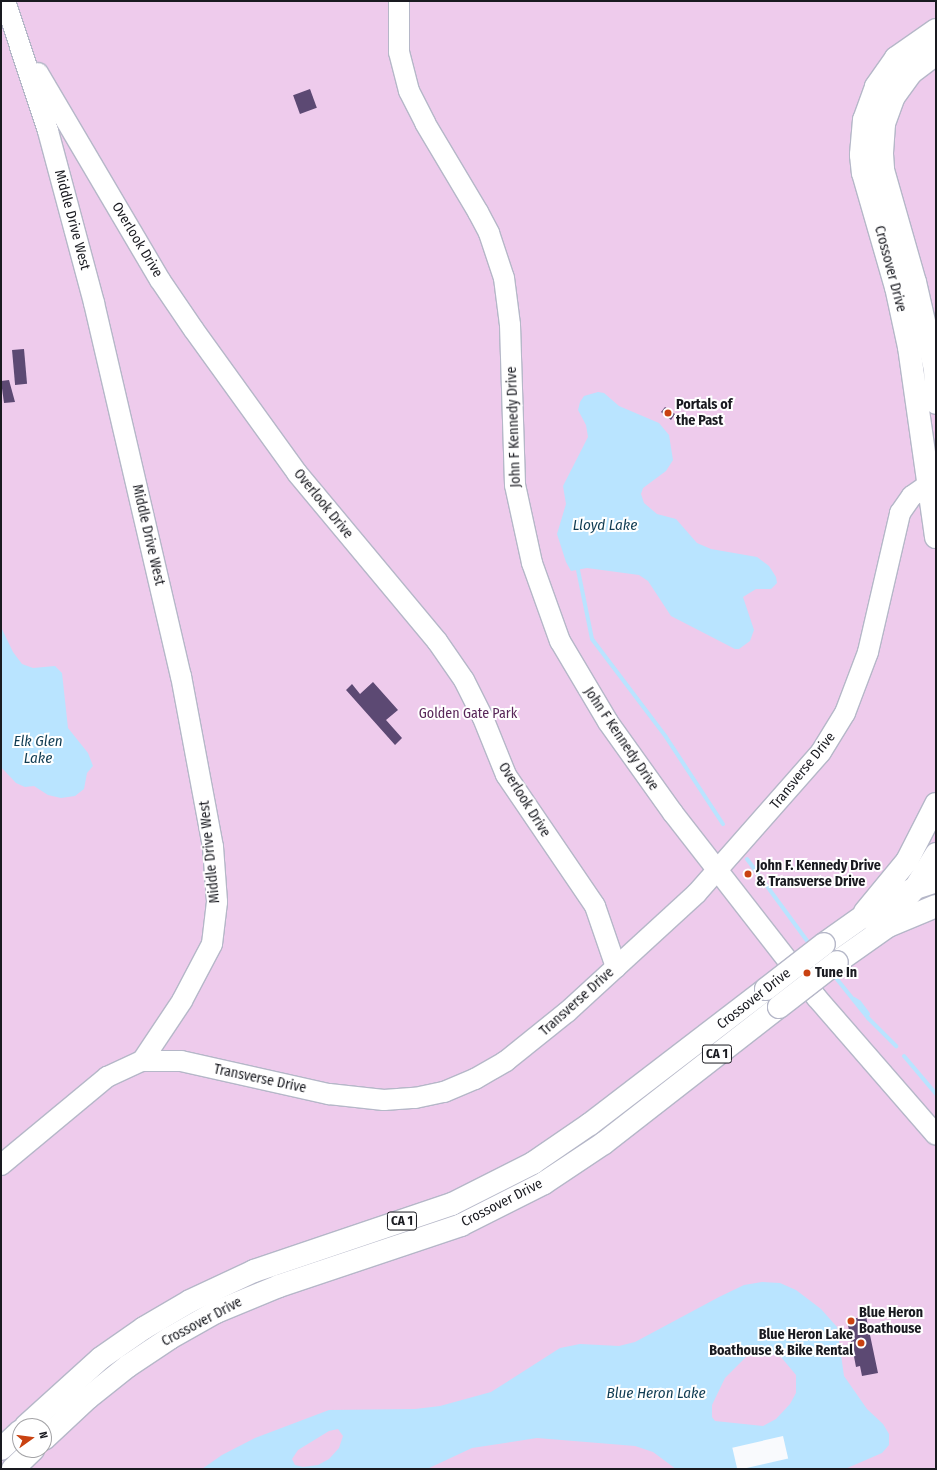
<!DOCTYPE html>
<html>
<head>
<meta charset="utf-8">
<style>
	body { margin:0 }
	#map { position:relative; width:937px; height:1470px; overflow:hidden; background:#f9fafd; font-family:"Fira Sans Condensed",sans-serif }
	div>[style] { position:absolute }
	.green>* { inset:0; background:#eecbec }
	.water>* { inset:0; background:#b9e4ff }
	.pier>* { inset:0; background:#f9fafd; transform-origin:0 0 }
	.stream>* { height:4px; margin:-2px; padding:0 2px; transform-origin:2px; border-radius:2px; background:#b9e4ff }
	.building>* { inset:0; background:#5c4973; transform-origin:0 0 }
	.roads { filter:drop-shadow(1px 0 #b5b7c8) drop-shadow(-1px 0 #b5b7c8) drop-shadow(0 1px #b5b7c8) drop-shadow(0 -1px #b5b7c8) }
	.minor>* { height:20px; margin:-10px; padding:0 10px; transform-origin:10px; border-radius:10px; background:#fff }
	.major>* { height:22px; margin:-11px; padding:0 11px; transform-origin:11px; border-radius:11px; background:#fff }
	.highway>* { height:22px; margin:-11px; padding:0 11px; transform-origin:11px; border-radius:11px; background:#fff }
	.bridges { filter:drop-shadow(1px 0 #b5b7c8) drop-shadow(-1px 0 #b5b7c8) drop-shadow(0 1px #b5b7c8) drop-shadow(0 -1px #b5b7c8) }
	.highway-bridge>* { height:22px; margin:-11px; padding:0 11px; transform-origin:11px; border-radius:11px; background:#fff }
	.dots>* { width:11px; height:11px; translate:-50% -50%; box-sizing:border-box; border:2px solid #fff; border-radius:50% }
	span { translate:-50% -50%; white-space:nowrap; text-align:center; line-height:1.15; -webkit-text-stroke:4px #fff; paint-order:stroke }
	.shield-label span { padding:1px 3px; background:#fff; border:1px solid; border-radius:3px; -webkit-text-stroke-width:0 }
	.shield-label { font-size:13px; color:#191a20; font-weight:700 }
	.street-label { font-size:14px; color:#191a20 }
	.poi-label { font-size:14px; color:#191a20; font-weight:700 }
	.left { translate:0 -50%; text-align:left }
	.right { translate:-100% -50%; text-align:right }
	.park-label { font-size:14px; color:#592759 }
	.water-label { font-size:15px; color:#103c53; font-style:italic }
	.frame { position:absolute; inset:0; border:2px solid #191a20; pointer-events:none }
	.north { position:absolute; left:12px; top:1418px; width:40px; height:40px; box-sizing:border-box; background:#fff; border:1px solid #a3a3a6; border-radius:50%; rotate:76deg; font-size:11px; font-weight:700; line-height:16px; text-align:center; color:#191a20 }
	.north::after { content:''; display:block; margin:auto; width:14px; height:18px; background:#c94211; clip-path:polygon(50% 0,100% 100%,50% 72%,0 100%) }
</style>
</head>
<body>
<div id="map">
	<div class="green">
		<i style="clip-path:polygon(evenodd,1px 1px,936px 1px,936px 1469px,1px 1469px,1px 1px,20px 1426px,44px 1426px,44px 1450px,20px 1450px,20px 1426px)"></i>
	</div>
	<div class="water">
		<i style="clip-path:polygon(598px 392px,604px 393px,619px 406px,659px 423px,669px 435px,673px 460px,666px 471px,643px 488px,641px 494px,644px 503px,657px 514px,676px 519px,697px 543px,711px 549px,757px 557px,769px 566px,776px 577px,777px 583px,771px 589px,756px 589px,743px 597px,754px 630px,750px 641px,739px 649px,735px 649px,671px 616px,648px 581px,639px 575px,587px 568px,571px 571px,566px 562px,557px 534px,566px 504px,563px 486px,588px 437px,586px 425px,578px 410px,580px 402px,584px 396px)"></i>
		<i style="clip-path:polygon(1px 627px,13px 652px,22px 664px,33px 668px,55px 666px,62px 673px,68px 728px,88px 753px,93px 766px,87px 773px,84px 789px,75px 796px,61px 798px,48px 795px,34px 786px,25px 787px,16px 783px,1px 767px)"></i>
		<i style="clip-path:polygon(evenodd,762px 1282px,780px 1283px,796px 1290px,821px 1309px,837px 1327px,844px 1376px,867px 1409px,883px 1424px,889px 1434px,889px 1445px,882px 1453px,845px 1469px,676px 1469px,653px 1452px,635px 1446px,537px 1438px,472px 1448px,427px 1469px,202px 1469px,222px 1455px,255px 1438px,329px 1410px,415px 1409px,440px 1406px,491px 1392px,560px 1348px,580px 1344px,619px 1346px,635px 1342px,719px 1297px,744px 1285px,762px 1282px,765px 1352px,781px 1357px,796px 1375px,796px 1393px,790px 1404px,776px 1419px,763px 1426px,715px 1421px,712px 1417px,712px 1405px,725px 1378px,747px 1356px,765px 1352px,762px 1282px,338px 1429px,343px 1436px,339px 1448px,329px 1459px,318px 1465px,303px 1467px,295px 1465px,292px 1459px,298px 1450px,329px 1431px,338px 1429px)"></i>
	</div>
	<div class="pier">
		<i style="left:783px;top:1436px;width:23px;height:52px;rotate:77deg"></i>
	</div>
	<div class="stream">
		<i style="left:578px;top:570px;width:70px;rotate:78.5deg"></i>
		<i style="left:592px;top:639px;width:123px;rotate:52.9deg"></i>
		<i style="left:666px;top:737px;width:104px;rotate:56.8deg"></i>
		<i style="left:747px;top:859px;width:108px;rotate:53.7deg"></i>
		<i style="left:832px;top:973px;width:58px;rotate:51.3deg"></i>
		<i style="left:868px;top:1018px;width:40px;rotate:45deg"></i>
		<i style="left:854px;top:999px;width:6px;rotate:31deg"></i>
		<i style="left:859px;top:1002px;width:15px;rotate:53deg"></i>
		<i style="left:904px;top:1056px;width:50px;rotate:49.9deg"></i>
	</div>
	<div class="building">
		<i style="left:310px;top:89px;width:20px;height:18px;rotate:70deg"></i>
		<i style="left:24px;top:349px;width:35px;height:12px;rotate:85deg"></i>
		<i style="clip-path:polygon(9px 380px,15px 402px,4px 403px,1px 381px)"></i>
		<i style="clip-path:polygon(665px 407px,675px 414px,671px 420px,661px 412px)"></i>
		<i style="clip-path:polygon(373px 682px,398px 710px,386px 720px,402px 738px,395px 745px,346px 690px,352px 684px,360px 694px)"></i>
		<i style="clip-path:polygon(866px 1316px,878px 1373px,862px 1376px,860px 1366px,856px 1367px,847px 1320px)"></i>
	</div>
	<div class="roads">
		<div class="minor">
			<i style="left:5px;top:1px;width:137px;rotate:71.7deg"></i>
			<i style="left:48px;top:131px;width:178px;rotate:75deg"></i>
			<i style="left:94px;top:303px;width:383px;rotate:76.9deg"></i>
			<i style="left:181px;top:676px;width:174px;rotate:79.4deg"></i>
			<i style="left:213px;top:847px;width:55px;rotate:85.8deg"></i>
			<i style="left:217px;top:902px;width:42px;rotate:96.8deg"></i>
			<i style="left:212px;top:944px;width:64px;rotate:117.8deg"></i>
			<i style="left:182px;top:1001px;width:72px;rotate:123.7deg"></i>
			<i style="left:399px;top:1px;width:51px;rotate:90deg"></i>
			<i style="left:399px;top:52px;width:40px;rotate:75.6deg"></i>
			<i style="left:409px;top:91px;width:36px;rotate:63deg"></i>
			<i style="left:425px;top:123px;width:104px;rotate:59.2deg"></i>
			<i style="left:478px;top:212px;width:24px;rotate:62deg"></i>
			<i style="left:489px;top:233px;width:47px;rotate:71.6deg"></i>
			<i style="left:504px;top:278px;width:47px;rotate:82.7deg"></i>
			<i style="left:510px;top:325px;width:160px;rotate:88.2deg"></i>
			<i style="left:515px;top:485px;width:80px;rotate:77.7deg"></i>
			<i style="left:532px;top:563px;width:83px;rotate:70.3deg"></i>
			<i style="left:560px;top:641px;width:94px;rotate:59.3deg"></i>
			<i style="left:608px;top:722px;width:112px;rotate:54.5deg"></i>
			<i style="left:673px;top:813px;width:234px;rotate:52.1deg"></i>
			<i style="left:817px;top:998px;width:181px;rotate:49deg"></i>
			<i style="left:38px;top:73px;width:240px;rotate:59.5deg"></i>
			<i style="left:160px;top:280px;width:60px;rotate:55.8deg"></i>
			<i style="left:194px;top:330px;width:176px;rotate:54.2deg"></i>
			<i style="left:297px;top:473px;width:219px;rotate:50.2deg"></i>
			<i style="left:437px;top:641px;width:47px;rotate:55.3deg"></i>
			<i style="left:464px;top:680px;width:42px;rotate:63.4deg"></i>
			<i style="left:483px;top:718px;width:61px;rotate:68deg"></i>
			<i style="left:506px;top:775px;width:158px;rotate:55.8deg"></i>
			<i style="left:595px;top:906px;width:65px;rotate:71deg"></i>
			<i style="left:1px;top:1165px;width:138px;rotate:-39.7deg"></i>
			<i style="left:107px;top:1077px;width:38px;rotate:-25deg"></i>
			<i style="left:142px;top:1061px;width:39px"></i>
			<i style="left:181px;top:1061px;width:152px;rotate:12.6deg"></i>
			<i style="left:329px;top:1094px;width:55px;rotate:6.2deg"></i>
			<i style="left:384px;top:1100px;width:31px;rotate:-4deg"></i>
			<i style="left:415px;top:1098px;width:30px;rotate:-12deg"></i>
			<i style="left:444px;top:1092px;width:34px;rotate:-23deg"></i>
			<i style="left:475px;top:1079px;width:36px;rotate:-30deg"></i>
			<i style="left:506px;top:1061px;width:78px;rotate:-38.8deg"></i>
			<i style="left:567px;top:1012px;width:175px;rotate:-42.5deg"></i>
			<i style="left:696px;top:894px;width:189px;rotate:-48.6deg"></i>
			<i style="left:821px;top:752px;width:46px;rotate:-58.4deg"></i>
			<i style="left:845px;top:713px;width:65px;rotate:-69.3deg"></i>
			<i style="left:868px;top:652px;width:143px;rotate:-77deg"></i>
			<i style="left:900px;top:513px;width:21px;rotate:-55deg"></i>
			<i style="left:912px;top:496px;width:21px;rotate:-35deg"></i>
		</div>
		<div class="major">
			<i style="left:936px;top:30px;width:49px;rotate:145deg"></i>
			<i style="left:896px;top:58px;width:35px;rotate:125deg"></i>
			<i style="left:876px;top:87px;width:35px;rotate:110deg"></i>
			<i style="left:864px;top:120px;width:35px;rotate:95deg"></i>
			<i style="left:861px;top:155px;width:18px;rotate:84deg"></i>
			<i style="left:863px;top:173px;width:119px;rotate:73.9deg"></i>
			<i style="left:896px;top:287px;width:61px;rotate:77.8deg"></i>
			<i style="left:909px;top:347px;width:192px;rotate:81.9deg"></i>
			<i style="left:936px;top:54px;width:31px;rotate:143deg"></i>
			<i style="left:911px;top:73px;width:29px;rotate:126deg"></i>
			<i style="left:894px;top:96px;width:30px;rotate:110deg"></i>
			<i style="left:884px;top:124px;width:30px;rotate:94deg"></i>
			<i style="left:882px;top:154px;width:16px;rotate:86deg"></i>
			<i style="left:883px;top:170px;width:116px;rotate:74.1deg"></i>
			<i style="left:915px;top:282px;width:94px;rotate:77.1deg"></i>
			<i style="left:935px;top:367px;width:36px;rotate:88deg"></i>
			<i style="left:865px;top:912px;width:66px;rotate:-50.5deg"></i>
			<i style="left:907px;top:861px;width:64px;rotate:-63deg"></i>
			<i style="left:876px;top:932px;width:59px;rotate:-48.4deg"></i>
			<i style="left:915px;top:888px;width:40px;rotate:-58deg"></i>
		</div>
		<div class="highway">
			<i style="left:824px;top:944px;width:67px;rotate:-35.3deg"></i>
			<i style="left:879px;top:905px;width:40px;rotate:-25deg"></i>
			<i style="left:915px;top:888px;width:22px;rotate:-18deg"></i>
			<i style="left:837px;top:962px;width:62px;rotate:-35.2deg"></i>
			<i style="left:888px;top:926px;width:52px;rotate:-22.6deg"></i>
			<i style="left:26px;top:1426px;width:101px;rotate:-42.2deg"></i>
			<i style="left:101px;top:1358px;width:52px;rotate:-34.9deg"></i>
			<i style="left:144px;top:1328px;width:53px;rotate:-30.4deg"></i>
			<i style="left:190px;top:1301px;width:71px;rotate:-25.1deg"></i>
			<i style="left:254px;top:1271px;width:209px;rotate:-18.7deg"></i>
			<i style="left:452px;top:1204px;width:91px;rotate:-26.8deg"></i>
			<i style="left:533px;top:1163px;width:69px;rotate:-34.4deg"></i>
			<i style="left:590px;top:1124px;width:222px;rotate:-37.5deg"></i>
			<i style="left:44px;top:1439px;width:60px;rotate:-43deg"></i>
			<i style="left:88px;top:1398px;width:51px;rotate:-38.7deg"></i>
			<i style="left:128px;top:1366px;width:50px;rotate:-33.7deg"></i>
			<i style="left:170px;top:1338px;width:53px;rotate:-29.5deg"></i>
			<i style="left:216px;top:1312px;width:68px;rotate:-22.4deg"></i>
			<i style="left:279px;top:1286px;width:192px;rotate:-18.5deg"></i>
			<i style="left:461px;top:1225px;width:93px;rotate:-26.8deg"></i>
			<i style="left:544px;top:1183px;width:72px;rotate:-33.7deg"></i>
			<i style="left:604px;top:1143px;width:222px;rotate:-37.9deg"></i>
			<i style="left:1px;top:1449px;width:26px;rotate:-43deg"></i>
			<i style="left:13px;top:1469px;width:28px;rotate:-44deg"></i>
		</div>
	</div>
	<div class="bridges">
		<div class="highway-bridge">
			<i style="left:766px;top:989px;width:73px;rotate:-37.8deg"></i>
			<i style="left:779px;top:1007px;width:73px;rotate:-37.8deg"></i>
		</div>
	</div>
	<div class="dots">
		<i style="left:668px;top:413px;background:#c94211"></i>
		<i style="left:748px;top:874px;background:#c94211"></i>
		<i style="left:807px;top:973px;background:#c94211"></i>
		<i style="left:851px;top:1321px;background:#c94211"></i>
		<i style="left:861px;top:1343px;background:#c94211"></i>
	</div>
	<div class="shield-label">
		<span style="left:717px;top:1054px">CA 1</span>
		<span style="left:402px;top:1221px">CA 1</span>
	</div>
	<div class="street-label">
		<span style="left:72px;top:220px;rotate:75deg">Middle Drive West</span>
		<span style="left:137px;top:240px;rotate:59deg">Overlook Drive</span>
		<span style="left:890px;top:269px;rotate:75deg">Crossover Drive</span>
		<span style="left:514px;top:427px;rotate:-92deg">John F Kennedy Drive</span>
		<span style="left:323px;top:504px;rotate:51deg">Overlook Drive</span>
		<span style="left:148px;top:535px;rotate:77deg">Middle Drive West</span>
		<span style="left:621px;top:739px;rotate:56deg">John F Kennedy Drive</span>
		<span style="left:803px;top:771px;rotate:-51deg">Transverse Drive</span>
		<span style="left:524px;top:800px;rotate:58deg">Overlook Drive</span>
		<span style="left:210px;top:852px;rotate:-96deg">Middle Drive West</span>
		<span style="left:754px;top:999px;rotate:-38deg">Crossover Drive</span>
		<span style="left:577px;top:1002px;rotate:-42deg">Transverse Drive</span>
		<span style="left:260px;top:1079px;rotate:12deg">Transverse Drive</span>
		<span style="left:502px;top:1203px;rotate:-27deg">Crossover Drive</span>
		<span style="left:202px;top:1322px;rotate:-28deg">Crossover Drive</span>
	</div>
	<div class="poi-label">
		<span class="left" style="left:676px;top:413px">Portals of<br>the Past</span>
		<span class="left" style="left:756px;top:874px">John F. Kennedy Drive<br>&amp; Transverse Drive</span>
		<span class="left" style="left:815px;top:973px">Tune In</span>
		<span class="left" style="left:859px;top:1321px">Blue Heron<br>Boathouse</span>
		<span class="right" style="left:853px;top:1343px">Blue Heron Lake<br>Boathouse &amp; Bike Rental</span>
	</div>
	<div class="park-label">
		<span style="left:468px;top:714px">Golden Gate Park</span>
	</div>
	<div class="water-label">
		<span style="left:605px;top:526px">Lloyd Lake</span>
		<span style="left:38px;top:750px">Elk Glen<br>Lake</span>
		<span style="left:656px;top:1394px">Blue Heron Lake</span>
	</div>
	<div class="frame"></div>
	<div class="north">N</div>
</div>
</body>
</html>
